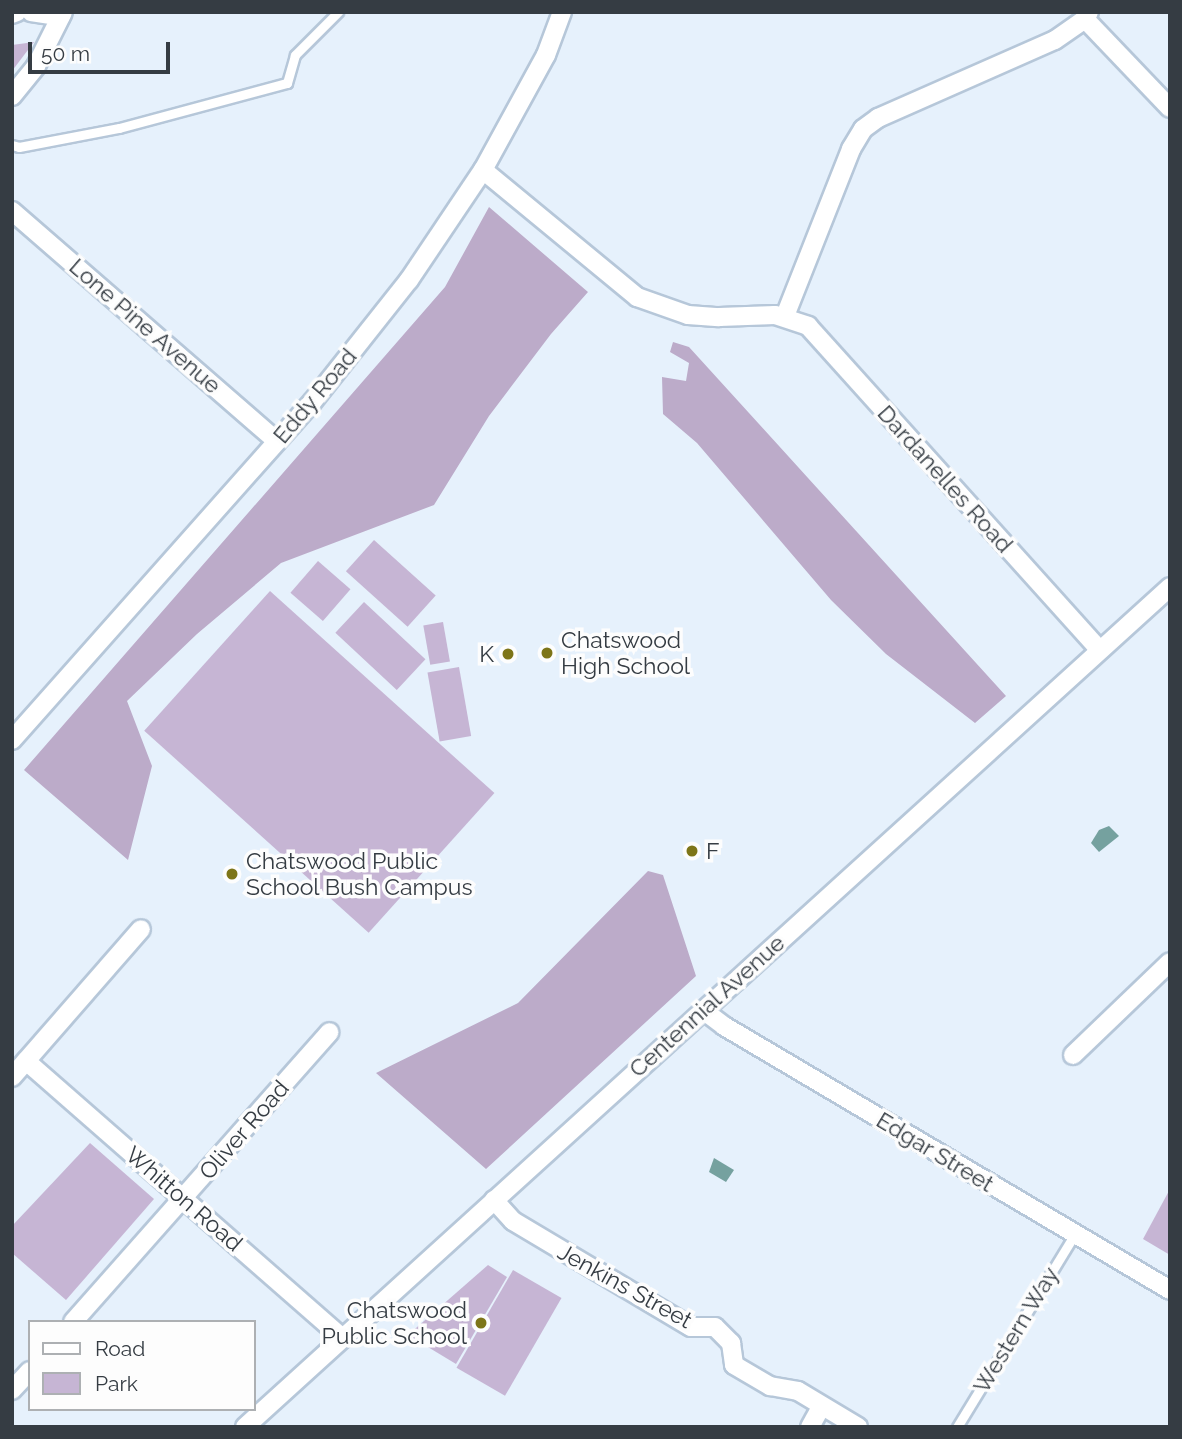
<!DOCTYPE html>
<html>
<head>
<meta charset="utf-8">
<style>
	body { margin:0 }
	#map { position:relative; width:1182px; height:1439px; overflow:hidden; background:#e6f1fc; font-family:Raleway,sans-serif }
	div>[style] { position:absolute }
	.green>* { inset:0; background:#c6b5d4; transform-origin:0 0 }
	.forest>* { inset:0; background:#bcabc9 }
	.water>* { inset:0; background:#75a19f }
	.roads { filter:drop-shadow(2px 0 #b6c7d9) drop-shadow(-2px 0 #b6c7d9) drop-shadow(0 2px #b6c7d9) drop-shadow(0 -2px #b6c7d9) }
	.lane>* { height:9px; margin:-4.5px; padding:0 4.5px; transform-origin:4.5px; border-radius:4.5px; background:#fff }
	.street>* { height:18px; margin:-9px; padding:0 9px; transform-origin:9px; border-radius:9px; background:#fff }
	.dots>* { width:19px; height:19px; translate:-50% -50%; box-sizing:border-box; border:4px solid #fdfdfd; border-radius:50% }
	span { translate:-50% -50%; white-space:nowrap; text-align:center; line-height:1.15; -webkit-text-stroke:7px #fdfdfd; paint-order:stroke }
	.street-label { font-size:23px; color:#353c43 }
	.poi-label { font-size:23px; color:#353c43 }
	.left { translate:0 -50%; text-align:left }
	.right { translate:-100% -50%; text-align:right }
	.frame { position:absolute; inset:0; border:14px solid #353c43; pointer-events:none }
	.legend { position:absolute; left:28px; top:1320px; width:228px; height:91px; box-sizing:border-box; background:#fdfdfd; border:2px solid #adb0b3; margin:0; padding:9px 12px; list-style:none; font-size:21px; color:#353c43 }
	.legend li { display:flex; align-items:center; gap:14px; height:35px }
	.legend b { width:35px; border:2px solid #adb0b3 }
	.scale { position:absolute; left:28px; top:42px; width:142px; height:32px; box-sizing:border-box; border:4px solid #353c43; border-top:0; padding-left:9px; font-size:21px; line-height:24px; white-space:nowrap; color:#353c43; -webkit-text-stroke:5px #fdfdfd; paint-order:stroke }
</style>
</head>
<body>
<div id="map">
	<div class="green">
		<i style="clip-path:polygon(34px 42px,12px 71px,12px 45px)"></i>
		<i style="left:374px;top:540px;width:83px;height:42px;rotate:42deg"></i>
		<i style="left:318px;top:561px;width:43px;height:42px;rotate:41deg"></i>
		<i style="left:270px;top:591px;width:302px;height:188px;rotate:42deg"></i>
		<i style="left:364px;top:602px;width:84px;height:42px;rotate:43deg"></i>
		<i style="left:443px;top:622px;width:40px;height:20px;rotate:80deg"></i>
		<i style="left:459px;top:667px;width:70px;height:32px;rotate:80deg"></i>
		<i style="clip-path:polygon(90px 1143px,154px 1199px,66px 1300px,12px 1253px,12px 1226px)"></i>
		<i style="clip-path:polygon(1170px 1189px,1170px 1255px,1143px 1239px)"></i>
		<i style="clip-path:polygon(488px 1265px,507px 1277px,456px 1364px,408px 1335px)"></i>
		<i style="left:513px;top:1270px;width:56px;height:113px;rotate:30deg"></i>
	</div>
	<div class="forest">
		<i style="clip-path:polygon(489px 207px,588px 292px,551px 334px,489px 416px,434px 505px,281px 563px,197px 634px,127px 701px,152px 766px,128px 860px,24px 770px,445px 287px)"></i>
		<i style="clip-path:polygon(673px 342px,689px 347px,1006px 696px,975px 723px,886px 654px,831px 600px,697px 443px,663px 414px,662px 377px,686px 381px,689px 363px,670px 352px)"></i>
		<i style="clip-path:polygon(648px 871px,663px 875px,696px 976px,486px 1169px,376px 1073px,518px 1003px)"></i>
	</div>
	<div class="water">
		<i style="clip-path:polygon(1109px 826px,1119px 836px,1099px 852px,1091px 843px,1099px 830px)"></i>
		<i style="clip-path:polygon(714px 1158px,734px 1170px,726px 1182px,709px 1172px)"></i>
	</div>
	<div class="roads">
		<div class="lane">
			<i style="left:12px;top:145px;width:7px;rotate:16deg"></i>
			<i style="left:19px;top:147px;width:102px;rotate:-10.8deg"></i>
			<i style="left:119px;top:128px;width:174px;rotate:-15deg"></i>
			<i style="left:287px;top:83px;width:29px;rotate:-74deg"></i>
			<i style="left:295px;top:55px;width:61px;rotate:-45deg"></i>
			<i style="left:957px;top:1427px;width:226px;rotate:-58.6deg"></i>
		</div>
		<div class="street">
			<i style="left:31px;top:12px;width:30px;rotate:9deg"></i>
			<i style="left:12px;top:14px;width:5px;rotate:-22deg"></i>
			<i style="left:1085px;top:19px;width:123px;rotate:46.3deg"></i>
			<i style="left:12px;top:96px;width:38px;rotate:-51deg"></i>
			<i style="left:36px;top:66px;width:60px;rotate:-63.4deg"></i>
			<i style="left:483px;top:170px;width:200px;rotate:39.5deg"></i>
			<i style="left:637px;top:297px;width:54px;rotate:19.4deg"></i>
			<i style="left:688px;top:315px;width:31px;rotate:4deg"></i>
			<i style="left:719px;top:317px;width:56px;rotate:-2deg"></i>
			<i style="left:775px;top:315px;width:35px;rotate:18deg"></i>
			<i style="left:808px;top:326px;width:436px;rotate:48deg"></i>
			<i style="left:12px;top:211px;width:351px;rotate:41deg"></i>
			<i style="left:785px;top:316px;width:180px;rotate:-68.4deg"></i>
			<i style="left:851px;top:149px;width:23px;rotate:-59deg"></i>
			<i style="left:863px;top:129px;width:19px;rotate:-36deg"></i>
			<i style="left:878px;top:118px;width:193px;rotate:-23.8deg"></i>
			<i style="left:1055px;top:40px;width:37px;rotate:-35deg"></i>
			<i style="left:1085px;top:19px;width:8px;rotate:-60deg"></i>
			<i style="left:12px;top:740px;width:453px;rotate:-48.4deg"></i>
			<i style="left:313px;top:401px;width:154px;rotate:-51.6deg"></i>
			<i style="left:409px;top:280px;width:133px;rotate:-56.1deg"></i>
			<i style="left:483px;top:170px;width:131px;rotate:-61.3deg"></i>
			<i style="left:546px;top:55px;width:46px;rotate:-69.6deg"></i>
			<i style="left:703px;top:1010px;width:26px;rotate:37deg"></i>
			<i style="left:724px;top:1026px;width:518px;rotate:30.62deg"></i>
			<i style="left:1073px;top:1055px;width:134px;rotate:-43.8deg"></i>
			<i style="left:26px;top:1061px;width:420px;rotate:41.2deg"></i>
			<i style="left:12px;top:1077px;width:196px;rotate:-48.9deg"></i>
			<i style="left:494px;top:1200px;width:28px;rotate:48deg"></i>
			<i style="left:513px;top:1221px;width:207px;rotate:30.8deg"></i>
			<i style="left:691px;top:1327px;width:24px"></i>
			<i style="left:715px;top:1327px;width:23px;rotate:45deg"></i>
			<i style="left:731px;top:1343px;width:22px;rotate:82deg"></i>
			<i style="left:734px;top:1365px;width:42px;rotate:30.3deg"></i>
			<i style="left:770px;top:1386px;width:28px;rotate:10deg"></i>
			<i style="left:798px;top:1391px;width:70px;rotate:31deg"></i>
			<i style="left:73px;top:1322px;width:387px;rotate:-48.5deg"></i>
			<i style="left:12px;top:1390px;width:26px;rotate:-47deg"></i>
			<i style="left:245px;top:1427px;width:1249px;rotate:-42.24deg"></i>
			<i style="left:810px;top:1427px;width:23px;rotate:-61deg"></i>
		</div>
	</div>
	<div class="dots">
		<i style="left:547px;top:653px;background:#7d7518"></i>
		<i style="left:508px;top:654px;background:#7d7518"></i>
		<i style="left:692px;top:851px;background:#7d7518"></i>
		<i style="left:232px;top:874px;background:#7d7518"></i>
		<i style="left:481px;top:1323px;background:#7d7518"></i>
	</div>
	<div class="street-label">
		<span style="left:145px;top:326px;rotate:41deg">Lone Pine Avenue</span>
		<span style="left:315px;top:396px;rotate:-50deg">Eddy Road</span>
		<span style="left:945px;top:479px;rotate:48deg">Dardanelles Road</span>
		<span style="left:707px;top:1006px;rotate:-42deg">Centennial Avenue</span>
		<span style="left:244px;top:1130px;rotate:-49deg">Oliver Road</span>
		<span style="left:935px;top:1152px;rotate:31deg">Edgar Street</span>
		<span style="left:184px;top:1199px;rotate:41deg">Whitton Road</span>
		<span style="left:625px;top:1286px;rotate:29deg">Jenkins Street</span>
		<span style="left:1016px;top:1330px;rotate:-59deg">Western Way</span>
	</div>
	<div class="poi-label">
		<span class="left" style="left:561px;top:653px">Chatswood<br>High School</span>
		<span class="right" style="left:494px;top:654px">K</span>
		<span class="left" style="left:706px;top:851px">F</span>
		<span class="left" style="left:246px;top:874px">Chatswood Public<br>School Bush Campus</span>
		<span class="right" style="left:467px;top:1323px">Chatswood<br>Public School</span>
	</div>
	<div class="frame"></div>
	<ul class="legend">
	<li><b style="height:9px;background:#fff"></b>Road</li>
	<li><b style="height:19px;background:#c6b5d4"></b>Park</li>
	</ul>
	<div class="scale">50 m</div>
</div>
</body>
</html>
